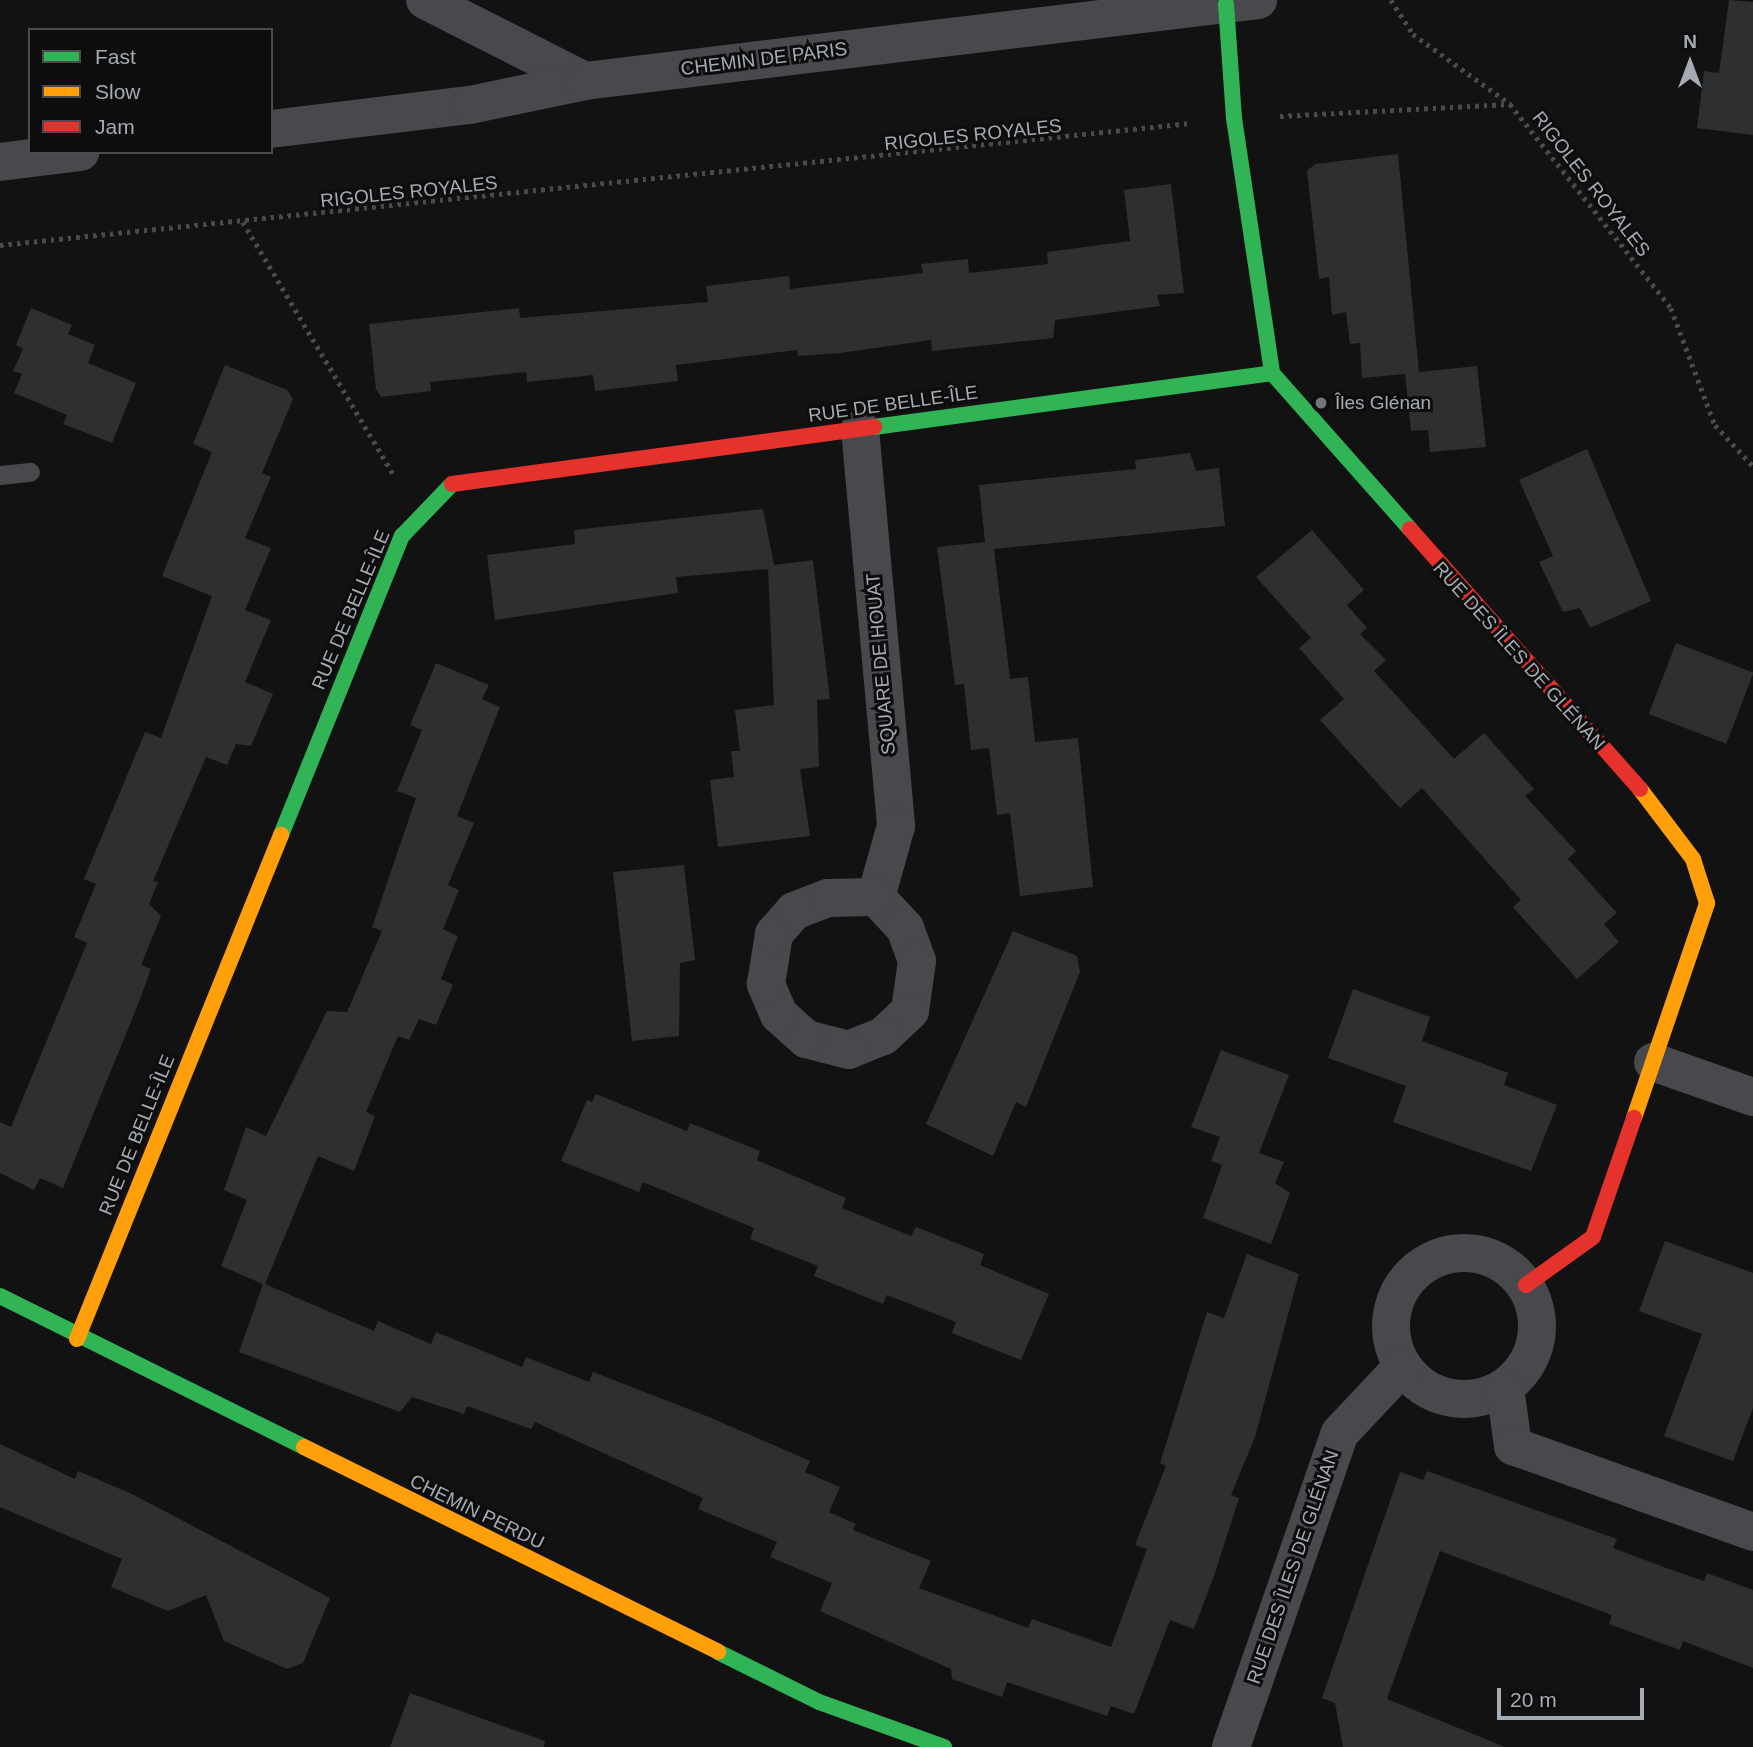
<!DOCTYPE html>
<html>
<head>
<meta charset="utf-8">
<style>
	body { margin:0 }
	#map { position:relative; width:1753px; height:1747px; overflow:hidden; background:#121213; font-family:Arial,sans-serif }
	div>[style] { position:absolute }
	.building>* { inset:0; background:#2e2f30; transform-origin:0 0 }
	.path>* { height:4.5px; margin-top:-2.25px; transform-origin:0; background:repeating-linear-gradient(90deg,#494a4c 0 3.5px,transparent 0 8.5px) }
	.lane>* { height:19px; margin:-9.5px; padding:0 9.5px; transform-origin:9.5px; border-radius:9.5px; background:#47494c }
	.street>* { height:38px; margin:-19px; padding:0 19px; transform-origin:19px; border-radius:19px; background:#47494c }
	.street>.ring { margin:-19px; padding:0; box-sizing:content-box; background:none; border:38px solid #47494c; border-radius:50% }
	.fast>* { height:16px; margin:-8px; padding:0 8px; transform-origin:8px; border-radius:8px; background:#30b455 }
	.slow>* { height:16px; margin:-8px; padding:0 8px; transform-origin:8px; border-radius:8px; background:#ff9f0a }
	.jam>* { height:16px; margin:-8px; padding:0 8px; transform-origin:8px; border-radius:8px; background:#e5322d }
	.dots>* { width:19px; height:19px; translate:-50% -50%; box-sizing:border-box; border:4px solid #0d0d0e; border-radius:50% }
	span { translate:-50% -50%; white-space:nowrap; text-align:center; line-height:1.15; -webkit-text-stroke:6px #0d0d0e; paint-order:stroke }
	.street-label { font-size:19px; color:#a5abb2 }
	.poi-label { font-size:19px; color:#a5abb2 }
	.left { translate:0 -50%; text-align:left }
	.legend { position:absolute; left:28px; top:28px; width:245px; height:126px; box-sizing:border-box; background:#0d0d0e; border:2px solid #4a4c50; margin:0; padding:9px 12px; list-style:none; font-size:21px; color:#a5abb2 }
	.legend li { display:flex; align-items:center; gap:14px; height:35px }
	.legend b { width:35px; border:2px solid #4a4c50 }
	.north { position:absolute; left:1655px; top:28px; width:70px; height:70px; -webkit-text-stroke:5px #0d0d0e; paint-order:stroke; rotate:0deg; font-size:19px; font-weight:700; line-height:28px; text-align:center; color:#a5abb2 }
	.north::after { content:''; display:block; margin:auto; width:24px; height:32px; background:#a5abb2; clip-path:polygon(50% 0,100% 100%,50% 72%,0 100%) }
	.scale { position:absolute; left:1497px; top:1688px; width:147px; height:32px; box-sizing:border-box; border:4px solid #a5abb2; border-top:0; padding-left:9px; font-size:21px; line-height:24px; white-space:nowrap; color:#a5abb2; -webkit-text-stroke:5px #0d0d0e; paint-order:stroke }
</style>
</head>
<body>
<div id="map">
	<div class="building">
		<i style="clip-path:polygon(1729px 0,1753px 2px,1753px 135px,1697px 128px,1704px 71px,1719px 73px)"></i>
		<i style="clip-path:polygon(1398px 154px,1419px 372px,1477px 366px,1486px 447px,1430px 452px,1428px 430px,1411px 431px,1405px 374px,1362px 378px,1360px 343px,1350px 344px,1346px 312px,1332px 315px,1329px 277px,1319px 279px,1307px 171px,1315px 164px)"></i>
		<i style="clip-path:polygon(1171px 184px,1184px 293px,1157px 295px,1160px 306px,1055px 320px,1053px 338px,932px 351px,931px 340px,840px 353px,798px 356px,797px 350px,676px 365px,678px 381px,595px 391px,593px 375px,527px 382px,526px 372px,430px 382px,431px 391px,381px 397px,376px 389px,369px 324px,519px 308px,520px 318px,708px 302px,706px 286px,789px 276px,790px 289px,923px 273px,921px 264px,968px 259px,969px 273px,1048px 264px,1047px 252px,1130px 241px,1124px 190px)"></i>
		<i style="clip-path:polygon(31px 308px,72px 325px,68px 334px,95px 345px,88px 363px,136px 383px,112px 443px,63px 424px,67px 415px,14px 393px,22px 374px,13px 371px,23px 349px,16px 345px)"></i>
		<i style="clip-path:polygon(225px 365px,287px 390px,293px 399px,262px 473px,271px 477px,245px 538px,271px 548px,245px 610px,271px 620px,245px 682px,273px 694px,251px 746px,236px 744px,227px 765px,206px 757px,153px 881px,158px 882px,149px 904px,161px 916px,141px 965px,151px 969px,139px 1002px,63px 1188px,40px 1178px,34px 1190px,0 1173px,0 1122px,11px 1127px,87px 943px,74px 937px,96px 884px,84px 879px,145px 732px,161px 738px,212px 596px,162px 576px,212px 452px,193px 444px)"></i>
		<i style="clip-path:polygon(1587px 449px,1651px 601px,1590px 628px,1580px 608px,1563px 612px,1539px 562px,1553px 556px,1519px 480px)"></i>
		<i style="clip-path:polygon(1190px 453px,1196px 471px,1219px 468px,1225px 526px,994px 549px,1010px 679px,1028px 677px,1035px 742px,1078px 738px,1093px 887px,1020px 896px,1010px 813px,997px 815px,989px 748px,971px 750px,964px 684px,955px 685px,937px 547px,985px 542px,979px 485px,1136px 469px,1135px 460px)"></i>
		<i style="clip-path:polygon(763px 509px,774px 565px,813px 560px,830px 699px,817px 700px,819px 767px,800px 769px,810px 836px,718px 847px,710px 780px,734px 777px,731px 751px,740px 751px,735px 710px,774px 705px,768px 569px,676px 577px,678px 593px,495px 620px,487px 555px,575px 544px,574px 530px)"></i>
		<i style="clip-path:polygon(1312px 530px,1364px 590px,1347px 605px,1367px 628px,1360px 634px,1386px 660px,1374px 671px,1454px 759px,1484px 733px,1534px 789px,1525px 796px,1576px 851px,1568px 859px,1617px 913px,1604px 924px,1619px 942px,1577px 979px,1513px 907px,1521px 900px,1422px 788px,1400px 808px,1320px 720px,1344px 699px,1299px 648px,1311px 638px,1256px 577px)"></i>
		<i style="left:1676px;top:643px;width:83px;height:76px;rotate:21deg"></i>
		<i style="clip-path:polygon(436px 663px,489px 685px,482px 699px,500px 707px,457px 816px,474px 823px,448px 885px,459px 890px,443px 929px,458px 936px,441px 979px,453px 985px,436px 1025px,419px 1019px,409px 1040px,398px 1036px,366px 1112px,375px 1116px,354px 1171px,318px 1156px,265px 1284px,374px 1331px,378px 1321px,431px 1344px,436px 1332px,522px 1367px,526px 1357px,589px 1382px,593px 1372px,709px 1417px,810px 1461px,805px 1472px,840px 1487px,829px 1512px,856px 1524px,853px 1530px,931px 1561px,919px 1588px,1028px 1628px,1032px 1619px,1111px 1647px,1147px 1549px,1135px 1545px,1166px 1466px,1160px 1463px,1207px 1312px,1224px 1318px,1247px 1254px,1299px 1274px,1255px 1437px,1231px 1495px,1239px 1498px,1214px 1576px,1194px 1629px,1170px 1620px,1134px 1714px,1111px 1706px,1107px 1716px,1007px 1682px,1002px 1697px,952px 1679px,951px 1669px,820px 1611px,832px 1583px,770px 1557px,777px 1542px,698px 1509px,703px 1498px,535px 1422px,531px 1429px,467px 1406px,464px 1414px,412px 1397px,400px 1412px,239px 1352px,263px 1284px,221px 1266px,247px 1200px,224px 1190px,246px 1127px,266px 1136px,327px 1011px,347px 1012px,382px 931px,372px 927px,416px 798px,397px 791px,422px 730px,410px 725px)"></i>
		<i style="clip-path:polygon(684px 865px,695px 960px,680px 963px,679px 1036px,632px 1041px,613px 872px)"></i>
		<i style="clip-path:polygon(1013px 931px,1077px 956px,1080px 972px,1026px 1107px,1016px 1102px,993px 1156px,926px 1124px)"></i>
		<i style="clip-path:polygon(1353px 989px,1430px 1017px,1422px 1041px,1508px 1073px,1504px 1085px,1557px 1105px,1531px 1171px,1393px 1122px,1406px 1086px,1328px 1058px)"></i>
		<i style="clip-path:polygon(1221px 1050px,1289px 1075px,1259px 1153px,1284px 1162px,1275px 1183px,1290px 1193px,1271px 1244px,1203px 1218px,1222px 1165px,1211px 1161px,1220px 1137px,1191px 1127px)"></i>
		<i style="clip-path:polygon(596px 1094px,687px 1131px,690px 1123px,760px 1151px,757px 1160px,846px 1198px,842px 1208px,911px 1236px,916px 1227px,984px 1254px,980px 1265px,1049px 1294px,1021px 1360px,952px 1333px,956px 1322px,887px 1295px,883px 1304px,814px 1276px,818px 1266px,750px 1239px,754px 1228px,643px 1182px,639px 1192px,561px 1161px,587px 1100px,592px 1102px)"></i>
		<i style="clip-path:polygon(1665px 1241px,1753px 1273px,1753px 1408px,1733px 1461px,1664px 1436px,1702px 1334px,1639px 1311px)"></i>
		<i style="clip-path:polygon(0 1444px,75px 1479px,78px 1471px,132px 1494px,330px 1598px,303px 1663px,287px 1669px,224px 1641px,206px 1595px,168px 1611px,111px 1587px,122px 1559px,0 1507px)"></i>
		<i style="clip-path:polygon(1427px 1471px,1617px 1539px,1613px 1548px,1669px 1569px,1704px 1581px,1707px 1573px,1753px 1590px,1753px 1668px,1683px 1641px,1680px 1650px,1609px 1624px,1612px 1615px,1440px 1551px,1387px 1699px,1505px 1747px,1343px 1747px,1335px 1703px,1322px 1698px,1400px 1472px,1423px 1480px)"></i>
		<i style="clip-path:polygon(410px 1693px,545px 1741px,544px 1747px,390px 1747px)"></i>
	</div>
	<div class="path">
		<i style="left:1391px;top:0;width:40px;rotate:57.1deg"></i>
		<i style="left:1413px;top:34px;width:120px;rotate:35.8deg"></i>
		<i style="left:1280px;top:116px;width:230px;rotate:-3deg"></i>
		<i style="left:1510px;top:104px;width:260px;rotate:51.7deg"></i>
		<i style="left:1671px;top:308px;width:125px;rotate:69.4deg"></i>
		<i style="left:1715px;top:425px;width:56px;rotate:47.2deg"></i>
		<i style="left:243px;top:222px;width:297px;rotate:59.2deg"></i>
		<i style="left:0;top:245px;width:1197px;rotate:-5.85deg"></i>
	</div>
	<div class="lane">
		<i style="left:0;top:475px;width:30px;rotate:-6deg"></i>
	</div>
	<div class="street">
		<i style="left:425px;top:0;width:179px;rotate:26.9deg"></i>
		<i style="left:271px;top:129px;width:200px;rotate:-6.9deg"></i>
		<i style="left:470px;top:105px;width:117px;rotate:-11.8deg"></i>
		<i style="left:585px;top:81px;width:678px;rotate:-6.86deg"></i>
		<i style="left:0;top:162px;width:81px;rotate:-7.1deg"></i>
		<i style="left:860px;top:429px;width:399px;rotate:84.8deg"></i>
		<i style="left:896px;top:826px;width:74px;rotate:105.7deg"></i>
		<i style="left:876px;top:897px;width:42px;rotate:46.9deg"></i>
		<i style="left:905px;top:928px;width:35px;rotate:70deg"></i>
		<i style="left:917px;top:961px;width:50px;rotate:98deg"></i>
		<i style="left:910px;top:1011px;width:37px;rotate:137deg"></i>
		<i style="left:883px;top:1036px;width:37px;rotate:158deg"></i>
		<i style="left:849px;top:1050px;width:44px;rotate:-165.7deg"></i>
		<i style="left:806px;top:1039px;width:36px;rotate:-138deg"></i>
		<i style="left:779px;top:1015px;width:34px;rotate:-113deg"></i>
		<i style="left:766px;top:984px;width:51px;rotate:-80.9deg"></i>
		<i style="left:774px;top:934px;width:30px;rotate:-49deg"></i>
		<i style="left:794px;top:911px;width:36px;rotate:-21deg"></i>
		<i style="left:828px;top:898px;width:48px;rotate:-1.2deg"></i>
		<i style="left:1653px;top:1062px;width:106px;rotate:19.3deg"></i>
		<i class="ring" style="left:1391px;top:1253px;width:108px;height:108px"></i>
		<i style="left:1505px;top:1388px;width:59px;rotate:82.1deg"></i>
		<i style="left:1513px;top:1446px;width:255px;rotate:19.7deg"></i>
		<i style="left:1231px;top:1747px;width:332px;rotate:-70.9deg"></i>
		<i style="left:1340px;top:1433px;width:91px;rotate:-46.8deg"></i>
	</div>
	<div class="fast">
		<i style="left:1226px;top:4px;width:114px;rotate:86deg"></i>
		<i style="left:1234px;top:118px;width:258px;rotate:81.5deg"></i>
		<i style="left:1272px;top:373px;width:208px;rotate:48.5deg"></i>
		<i style="left:874px;top:427px;width:402px;rotate:-7.7deg"></i>
		<i style="left:281px;top:835px;width:323px;rotate:-68deg"></i>
		<i style="left:402px;top:536px;width:72px;rotate:-46.1deg"></i>
		<i style="left:0;top:1296px;width:339px;rotate:26.4deg"></i>
		<i style="left:718px;top:1652px;width:113px;rotate:26.3deg"></i>
		<i style="left:819px;top:1702px;width:133px;rotate:19.8deg"></i>
	</div>
	<div class="slow">
		<i style="left:1634px;top:1118px;width:227px;rotate:-71.2deg"></i>
		<i style="left:1707px;top:903px;width:46px;rotate:-107.7deg"></i>
		<i style="left:1693px;top:859px;width:88px;rotate:-127.1deg"></i>
		<i style="left:77px;top:1339px;width:544px;rotate:-67.96deg"></i>
		<i style="left:304px;top:1447px;width:462px;rotate:26.3deg"></i>
	</div>
	<div class="jam">
		<i style="left:452px;top:484px;width:426px;rotate:-7.7deg"></i>
		<i style="left:1410px;top:529px;width:347px;rotate:48.5deg"></i>
		<i style="left:1526px;top:1285px;width:82px;rotate:-35.6deg"></i>
		<i style="left:1593px;top:1237px;width:126px;rotate:-71deg"></i>
	</div>
	<div class="dots">
		<i style="left:1321px;top:403px;background:#72757a"></i>
	</div>
	<div class="street-label">
		<span style="left:764px;top:59px;rotate:-7deg">CHEMIN DE PARIS</span>
		<span style="left:973px;top:135px;rotate:-6deg">RIGOLES ROYALES</span>
		<span style="left:1591px;top:184px;rotate:52deg">RIGOLES ROYALES</span>
		<span style="left:409px;top:192px;rotate:-6deg">RIGOLES ROYALES</span>
		<span style="left:893px;top:404px;rotate:-8deg">RUE DE BELLE-ÎLE</span>
		<span style="left:351px;top:610px;rotate:-67deg">RUE DE BELLE-ÎLE</span>
		<span style="left:1519px;top:656px;rotate:48deg">RUE DES ÎLES DE GLÉNAN</span>
		<span style="left:881px;top:664px;rotate:-95deg">SQUARE DE HOUAT</span>
		<span style="left:137px;top:1135px;rotate:-68deg">RUE DE BELLE-ÎLE</span>
		<span style="left:477px;top:1512px;rotate:26deg">CHEMIN PERDU</span>
		<span style="left:1293px;top:1567px;rotate:-71deg">RUE DES ÎLES DE GLÉNAN</span>
	</div>
	<div class="poi-label">
		<span class="left" style="left:1335px;top:403px">Îles Glénan</span>
	</div>
	<ul class="legend">
	<li><b style="height:9px;background:#30b455"></b>Fast</li>
	<li><b style="height:9px;background:#ff9f0a"></b>Slow</li>
	<li><b style="height:9px;background:#e5322d"></b>Jam</li>
	</ul>
	<div class="north">N</div>
	<div class="scale">20 m</div>
</div>
</body>
</html>
